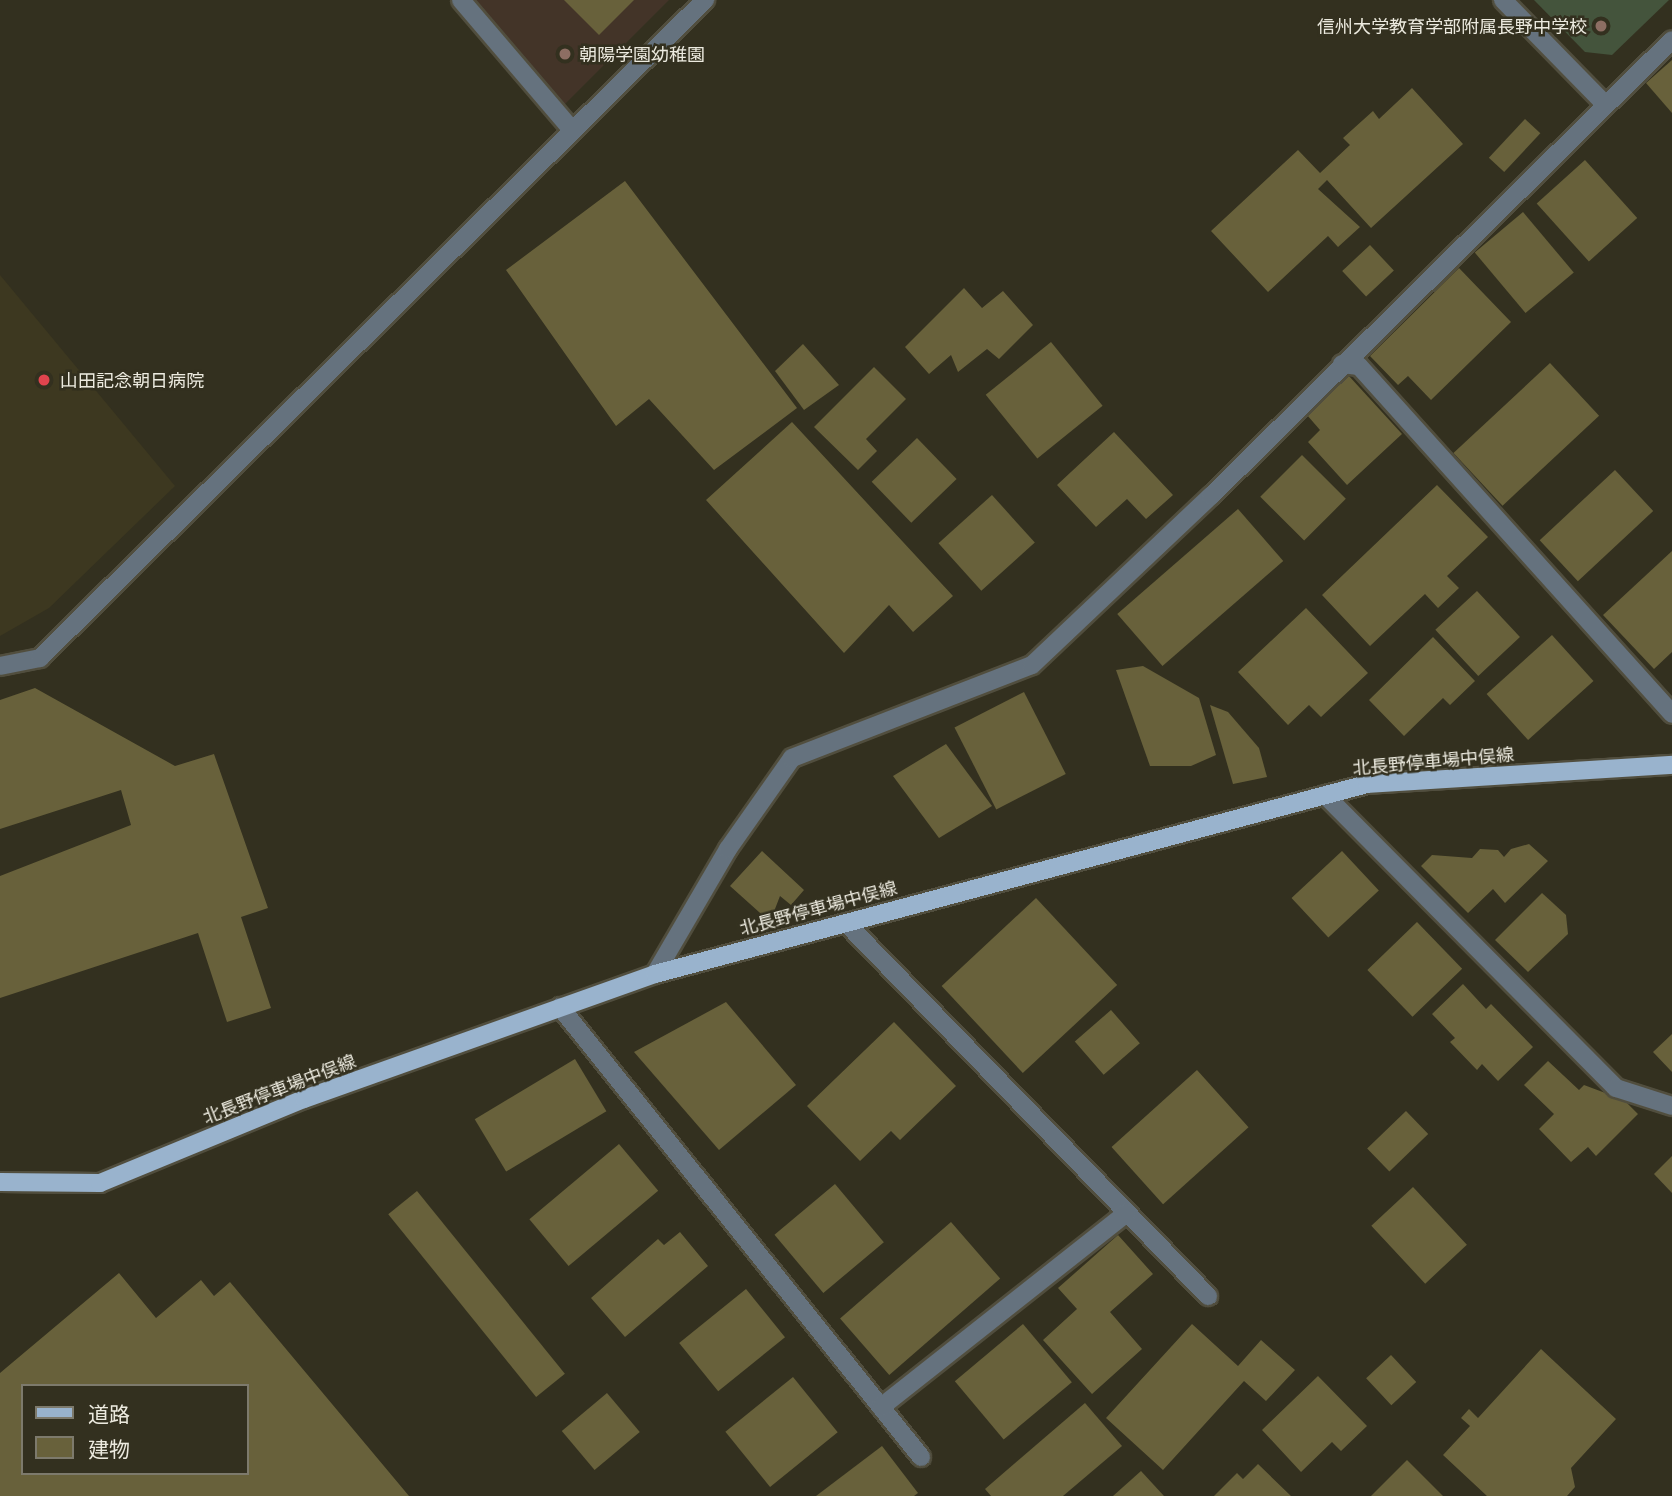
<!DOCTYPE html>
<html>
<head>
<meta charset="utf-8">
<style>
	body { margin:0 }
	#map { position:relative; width:1672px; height:1496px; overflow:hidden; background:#33301f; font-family:"Noto Sans","Noto Sans JP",sans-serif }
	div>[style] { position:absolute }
	.built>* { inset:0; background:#3d3820 }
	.education>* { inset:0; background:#433428 }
	.green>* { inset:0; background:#44543c }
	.building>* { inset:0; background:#68613b; transform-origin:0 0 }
	.roads { filter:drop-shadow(2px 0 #514e3e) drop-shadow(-2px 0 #514e3e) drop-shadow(0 2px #514e3e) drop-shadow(0 -2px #514e3e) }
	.minor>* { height:18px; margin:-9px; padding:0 9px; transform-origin:9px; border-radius:9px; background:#65727e }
	.major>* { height:18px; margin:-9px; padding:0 9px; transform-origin:9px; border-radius:9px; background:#99b3cd }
	.dots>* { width:19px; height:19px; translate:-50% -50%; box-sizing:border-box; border:4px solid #33301f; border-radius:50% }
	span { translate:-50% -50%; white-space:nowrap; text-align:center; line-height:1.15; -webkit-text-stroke:5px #33301f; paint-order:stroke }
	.poi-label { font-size:18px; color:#eceadf }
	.right { translate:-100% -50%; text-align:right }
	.left { translate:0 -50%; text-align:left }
	.street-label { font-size:18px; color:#eceadf }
	.legend { position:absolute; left:21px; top:1384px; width:228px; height:91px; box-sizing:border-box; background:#33301f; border:2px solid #7d7a6c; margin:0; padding:9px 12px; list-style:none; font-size:21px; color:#eceadf }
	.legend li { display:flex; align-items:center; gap:14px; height:35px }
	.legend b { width:35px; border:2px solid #7d7a6c }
</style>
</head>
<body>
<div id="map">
	<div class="built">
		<i style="clip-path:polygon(0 275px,175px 486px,49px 608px,0 636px)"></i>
	</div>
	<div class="education">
		<i style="clip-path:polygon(471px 0,669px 0,561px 108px)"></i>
	</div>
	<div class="green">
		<i style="clip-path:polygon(1534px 0,1669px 0,1612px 55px,1585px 52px)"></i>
	</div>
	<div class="building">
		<i style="clip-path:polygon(564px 0,634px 0,599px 35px)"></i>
		<i style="clip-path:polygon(1672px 60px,1672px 113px,1646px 83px)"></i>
		<i style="clip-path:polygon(1412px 88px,1463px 144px,1371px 228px,1327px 180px,1318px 189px,1360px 227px,1338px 247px,1328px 236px,1268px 292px,1211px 231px,1298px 150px,1320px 173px,1350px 145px,1343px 138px,1373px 111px,1379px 119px)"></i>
		<i style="left:1525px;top:119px;width:21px;height:53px;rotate:43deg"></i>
		<i style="left:1585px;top:160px;width:78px;height:65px;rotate:48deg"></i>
		<i style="clip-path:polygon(625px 181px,797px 408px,714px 470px,649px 399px,616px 426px,506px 270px)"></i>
		<i style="left:1523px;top:212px;width:79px;height:63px;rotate:50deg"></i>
		<i style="left:1370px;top:245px;width:35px;height:38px;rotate:47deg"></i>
		<i style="clip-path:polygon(1459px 268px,1511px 322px,1431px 400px,1408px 376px,1398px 385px,1370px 356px)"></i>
		<i style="clip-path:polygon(964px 288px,982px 308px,1003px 291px,1033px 325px,999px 359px,987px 349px,958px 372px,951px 355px,929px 374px,905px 347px)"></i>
		<i style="left:1051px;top:342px;width:82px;height:84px;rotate:51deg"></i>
		<i style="clip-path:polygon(803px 344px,839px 385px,804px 410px,775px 371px)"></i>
		<i style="left:1550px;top:363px;width:72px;height:132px;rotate:47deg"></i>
		<i style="clip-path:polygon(874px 367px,906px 399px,866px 439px,877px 451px,858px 470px,814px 427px)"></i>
		<i style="clip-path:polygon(1349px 376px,1402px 434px,1347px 485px,1308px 442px,1320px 430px,1307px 415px)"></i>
		<i style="clip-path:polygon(792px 422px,953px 596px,913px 632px,889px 605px,844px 653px,706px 500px)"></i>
		<i style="clip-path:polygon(1114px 432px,1173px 495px,1146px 519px,1127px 499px,1096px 527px,1057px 485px)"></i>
		<i style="left:917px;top:438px;width:57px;height:63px;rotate:46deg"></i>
		<i style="left:1302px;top:455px;width:62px;height:59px;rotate:45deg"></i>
		<i style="left:1615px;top:470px;width:56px;height:103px;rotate:47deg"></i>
		<i style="clip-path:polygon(1437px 485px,1488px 537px,1447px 576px,1459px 588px,1438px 608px,1425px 594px,1370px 646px,1322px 595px)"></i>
		<i style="left:992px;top:495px;width:64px;height:72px;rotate:48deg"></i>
		<i style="left:1238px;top:509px;width:69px;height:160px;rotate:49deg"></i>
		<i style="clip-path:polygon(1672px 551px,1672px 652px,1654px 669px,1603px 615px)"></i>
		<i style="left:1477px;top:591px;width:63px;height:57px;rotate:47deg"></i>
		<i style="clip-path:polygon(1306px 608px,1368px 673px,1321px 717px,1309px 705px,1288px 725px,1238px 672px)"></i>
		<i style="left:1552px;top:635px;width:62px;height:88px;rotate:48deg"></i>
		<i style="clip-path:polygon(1433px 637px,1475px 681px,1450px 705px,1443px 698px,1404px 736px,1369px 700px)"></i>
		<i style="clip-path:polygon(1143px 666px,1199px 698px,1216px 755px,1191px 766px,1150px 766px,1116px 670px)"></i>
		<i style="clip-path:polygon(35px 688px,175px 766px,214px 754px,268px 908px,241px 917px,271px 1008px,227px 1022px,198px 933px,0 998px,0 876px,131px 825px,121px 790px,0 829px,0 700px)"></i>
		<i style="left:1024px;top:692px;width:92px;height:78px;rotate:63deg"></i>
		<i style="clip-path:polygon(1210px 705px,1228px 712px,1259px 748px,1267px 777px,1233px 784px)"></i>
		<i style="clip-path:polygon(946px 744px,992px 806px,939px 838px,893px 776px)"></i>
		<i style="clip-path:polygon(1529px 844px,1548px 861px,1505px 903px,1493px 889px,1468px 913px,1421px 866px,1432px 855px,1472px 858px,1480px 849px,1498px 850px,1504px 857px,1511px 849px)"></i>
		<i style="clip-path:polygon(762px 851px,804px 890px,791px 905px,780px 896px,770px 922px,730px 886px)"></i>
		<i style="left:1342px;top:851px;width:54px;height:69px;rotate:47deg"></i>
		<i style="clip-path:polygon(1542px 893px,1566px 915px,1568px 934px,1528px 972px,1495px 940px)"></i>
		<i style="left:1036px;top:898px;width:119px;height:129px;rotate:47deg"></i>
		<i style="left:1417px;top:922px;width:65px;height:69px;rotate:46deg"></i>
		<i style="clip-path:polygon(1463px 984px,1486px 1009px,1491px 1004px,1533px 1047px,1498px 1081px,1482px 1064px,1477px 1070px,1450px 1042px,1455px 1038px,1432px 1014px)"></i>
		<i style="clip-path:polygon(726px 1002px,796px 1085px,719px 1150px,634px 1052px)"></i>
		<i style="left:1111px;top:1010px;width:44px;height:48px;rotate:49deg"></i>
		<i style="clip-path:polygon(894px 1022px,956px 1086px,900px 1140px,891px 1131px,860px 1161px,807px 1106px)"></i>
		<i style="clip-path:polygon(1672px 1034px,1672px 1072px,1653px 1052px)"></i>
		<i style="left:575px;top:1059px;width:61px;height:117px;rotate:59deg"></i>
		<i style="clip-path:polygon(1548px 1061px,1579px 1090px,1584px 1085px,1624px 1100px,1638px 1114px,1596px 1156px,1588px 1147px,1571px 1162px,1539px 1129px,1554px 1114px,1524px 1085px)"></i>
		<i style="left:1197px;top:1070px;width:77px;height:115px;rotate:48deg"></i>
		<i style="left:1406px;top:1111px;width:32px;height:54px;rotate:46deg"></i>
		<i style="left:619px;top:1144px;width:61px;height:117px;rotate:50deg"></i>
		<i style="clip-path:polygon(1672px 1156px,1672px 1193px,1654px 1174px)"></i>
		<i style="left:835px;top:1184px;width:76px;height:79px;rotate:50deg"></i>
		<i style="left:1413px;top:1187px;width:79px;height:57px;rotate:47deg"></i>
		<i style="left:417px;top:1191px;width:235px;height:37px;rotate:51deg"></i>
		<i style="left:951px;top:1222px;width:75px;height:147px;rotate:49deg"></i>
		<i style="clip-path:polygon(680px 1232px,708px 1266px,625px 1337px,591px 1298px,658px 1239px,664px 1245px)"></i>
		<i style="clip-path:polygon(1118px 1235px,1153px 1274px,1110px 1312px,1142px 1349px,1092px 1394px,1043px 1340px,1077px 1309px,1058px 1288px)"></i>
		<i style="clip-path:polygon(evenodd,119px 1273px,156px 1318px,201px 1280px,214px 1296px,230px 1282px,409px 1496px,0 1496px,0 1373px,119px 1273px,23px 1386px,247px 1386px,247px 1473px,23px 1473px,23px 1386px)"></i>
		<i style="left:746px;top:1289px;width:62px;height:86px;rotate:51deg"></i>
		<i style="left:1023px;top:1324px;width:76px;height:89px;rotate:50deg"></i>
		<i style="clip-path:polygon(1192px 1324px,1238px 1366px,1261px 1340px,1295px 1370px,1266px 1401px,1244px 1381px,1163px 1470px,1106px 1418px)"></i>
		<i style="clip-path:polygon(1541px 1349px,1616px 1419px,1571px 1468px,1575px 1487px,1567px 1496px,1487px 1496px,1443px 1455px,1470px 1426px,1461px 1418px,1469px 1409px,1478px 1418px)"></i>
		<i style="left:1391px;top:1355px;width:37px;height:34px;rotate:47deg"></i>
		<i style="clip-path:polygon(1318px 1376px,1367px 1426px,1341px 1451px,1332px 1442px,1301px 1472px,1262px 1430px)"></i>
		<i style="left:793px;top:1377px;width:71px;height:87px;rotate:51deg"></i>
		<i style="left:607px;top:1393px;width:51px;height:59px;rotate:50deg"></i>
		<i style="clip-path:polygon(1085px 1403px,1122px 1446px,1063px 1496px,991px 1496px,985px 1489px)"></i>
		<i style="clip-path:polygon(882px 1446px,918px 1493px,914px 1496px,816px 1496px)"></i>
		<i style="clip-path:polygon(1407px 1460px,1443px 1496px,1371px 1496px)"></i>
		<i style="clip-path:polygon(1258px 1464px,1291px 1496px,1214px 1496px,1237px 1473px,1243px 1479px)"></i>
		<i style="clip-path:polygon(1141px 1471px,1164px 1496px,1113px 1496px)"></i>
	</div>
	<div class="roads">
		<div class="minor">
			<i style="left:461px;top:0;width:172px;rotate:49.5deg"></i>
			<i style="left:1503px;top:0;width:146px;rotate:45.6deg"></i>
			<i style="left:1342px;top:364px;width:17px;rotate:7deg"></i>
			<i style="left:1359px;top:366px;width:468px;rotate:48deg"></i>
			<i style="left:0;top:666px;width:41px;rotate:-11.3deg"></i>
			<i style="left:40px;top:658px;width:936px;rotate:-44.7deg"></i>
			<i style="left:1325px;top:795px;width:413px;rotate:45.2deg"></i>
			<i style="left:1616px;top:1088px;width:59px;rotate:17.8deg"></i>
			<i style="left:846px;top:923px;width:520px;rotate:45.86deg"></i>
			<i style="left:655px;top:974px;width:145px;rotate:-59.7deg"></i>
			<i style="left:728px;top:849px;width:111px;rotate:-54.9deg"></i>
			<i style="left:792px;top:758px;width:257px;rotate:-21.2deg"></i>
			<i style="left:1032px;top:665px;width:246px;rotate:-43.4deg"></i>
			<i style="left:1211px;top:496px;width:648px;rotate:-44.69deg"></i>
			<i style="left:560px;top:1007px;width:577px;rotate:51.26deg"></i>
			<i style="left:881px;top:1407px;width:313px;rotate:-38.3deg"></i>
		</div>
		<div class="major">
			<i style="left:0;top:1182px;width:100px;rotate:0.6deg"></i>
			<i style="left:100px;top:1183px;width:221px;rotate:-22.4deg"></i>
			<i style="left:304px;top:1099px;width:373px;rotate:-19.6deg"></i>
			<i style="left:655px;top:974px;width:737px;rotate:-14.94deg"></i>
			<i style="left:1367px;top:784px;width:306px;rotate:-3.6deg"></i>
		</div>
	</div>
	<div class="dots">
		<i style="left:1601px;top:26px;background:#8d6e63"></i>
		<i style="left:565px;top:54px;background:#8d6e63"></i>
		<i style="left:44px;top:380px;background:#e0444e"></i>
	</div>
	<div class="poi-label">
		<span class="right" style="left:1587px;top:26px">信州大学教育学部附属長野中学校</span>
		<span class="left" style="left:579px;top:54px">朝陽学園幼稚園</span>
		<span class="left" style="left:60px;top:380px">山田記念朝日病院</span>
	</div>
	<div class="street-label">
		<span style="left:1433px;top:761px;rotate:-5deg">北長野停車場中俣線</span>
		<span style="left:818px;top:908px;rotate:-15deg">北長野停車場中俣線</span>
		<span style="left:279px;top:1089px;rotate:-21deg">北長野停車場中俣線</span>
	</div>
	<ul class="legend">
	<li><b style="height:9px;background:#99b3cd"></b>道路</li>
	<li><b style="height:19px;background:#68613b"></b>建物</li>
	</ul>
</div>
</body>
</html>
